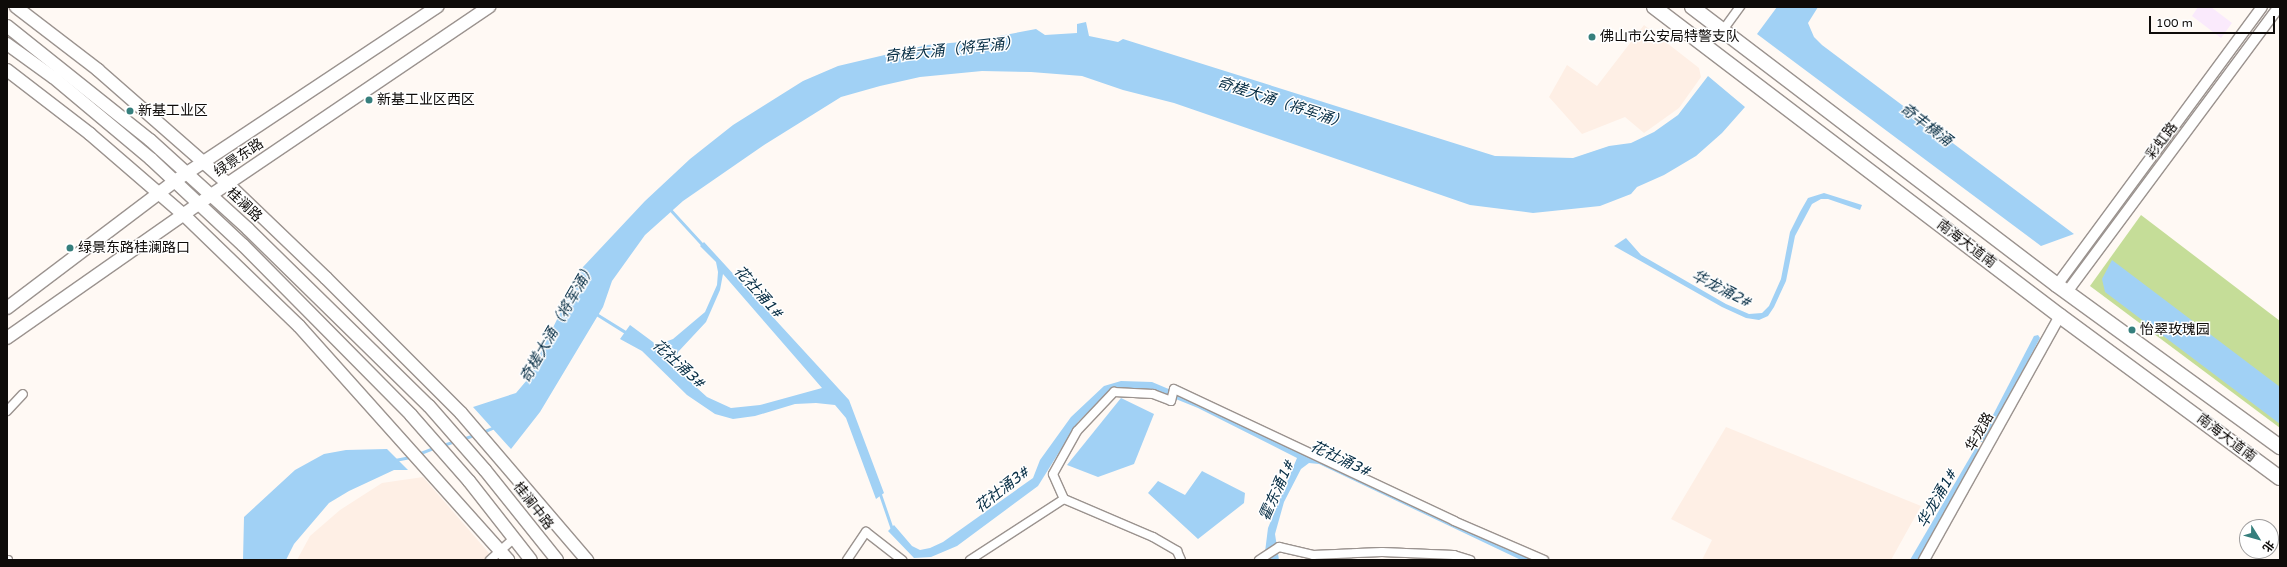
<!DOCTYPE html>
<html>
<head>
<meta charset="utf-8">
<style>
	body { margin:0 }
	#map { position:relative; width:2287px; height:567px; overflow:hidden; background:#fff9f4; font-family:"Varela Round","Noto Sans SC",sans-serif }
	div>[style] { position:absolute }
	.built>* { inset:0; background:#feefe5 }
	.education>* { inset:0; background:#faeafc }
	.green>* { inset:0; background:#c5dd98 }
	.water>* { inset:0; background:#a1d1f5 }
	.stream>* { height:2.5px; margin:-1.25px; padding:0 1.25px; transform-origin:1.25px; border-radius:1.25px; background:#a1d1f5 }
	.roads { filter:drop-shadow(1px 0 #9b938f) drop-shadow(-1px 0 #9b938f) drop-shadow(0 1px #9b938f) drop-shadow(0 -1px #9b938f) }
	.minor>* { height:8px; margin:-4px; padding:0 4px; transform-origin:4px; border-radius:4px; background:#fff }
	.tertiary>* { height:10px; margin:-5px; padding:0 5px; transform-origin:5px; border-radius:5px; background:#fff }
	.secondary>* { height:12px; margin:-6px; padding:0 6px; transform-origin:6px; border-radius:6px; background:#fff }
	.trunk>* { height:14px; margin:-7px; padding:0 7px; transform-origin:7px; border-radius:7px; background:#fff }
	.dots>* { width:11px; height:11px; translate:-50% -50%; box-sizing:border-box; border:2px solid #fff; border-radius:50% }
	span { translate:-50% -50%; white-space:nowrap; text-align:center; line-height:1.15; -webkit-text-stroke:3px #fff; paint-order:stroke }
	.poi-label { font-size:14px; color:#0e0b09 }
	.left { translate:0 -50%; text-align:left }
	.street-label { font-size:14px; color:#0e0b09 }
	.water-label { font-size:15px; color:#062d44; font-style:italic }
	.frame { position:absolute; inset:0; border:8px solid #0e0b09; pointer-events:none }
	.north { position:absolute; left:2239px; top:519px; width:40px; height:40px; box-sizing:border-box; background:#fff; border:1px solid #9f9d9d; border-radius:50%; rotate:127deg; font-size:11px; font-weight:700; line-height:16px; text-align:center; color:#0e0b09 }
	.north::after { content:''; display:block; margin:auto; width:14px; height:18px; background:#367f7d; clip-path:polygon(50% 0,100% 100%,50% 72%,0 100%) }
	.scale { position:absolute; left:2149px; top:16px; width:126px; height:18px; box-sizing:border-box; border:2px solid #0e0b09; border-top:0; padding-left:5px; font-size:12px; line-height:14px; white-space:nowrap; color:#0e0b09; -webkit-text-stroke:3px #fff; paint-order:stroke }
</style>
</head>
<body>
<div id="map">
	<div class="built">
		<i style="clip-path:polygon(1644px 25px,1699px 68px,1701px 77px,1679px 108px,1644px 133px,1625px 117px,1582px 134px,1549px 97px,1567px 65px,1597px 86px)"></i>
		<i style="clip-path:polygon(1726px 427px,1921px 506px,1891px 560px,1702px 560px,1712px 540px,1671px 519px)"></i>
		<i style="clip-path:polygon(423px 477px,495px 560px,297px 560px,310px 536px,340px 510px,382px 483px)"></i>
	</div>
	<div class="education">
		<i style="clip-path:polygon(2198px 7px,2211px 7px,2232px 23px,2221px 38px,2192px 16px)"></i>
	</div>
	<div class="green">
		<i style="clip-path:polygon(2141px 215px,2280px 321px,2280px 428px,2090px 286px)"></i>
	</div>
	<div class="water">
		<i style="clip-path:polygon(1777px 7px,1818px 7px,1808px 23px,1814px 37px,1822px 45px,2074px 234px,2041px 246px,1757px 34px)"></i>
		<i style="clip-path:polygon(1086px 22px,1089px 36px,1118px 42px,1123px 39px,1495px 156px,1573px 158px,1609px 146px,1631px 143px,1654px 132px,1678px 115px,1708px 76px,1745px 107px,1722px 133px,1696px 156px,1664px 175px,1637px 187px,1631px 194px,1600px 206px,1533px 213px,1470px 205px,1174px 103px,1123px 90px,1082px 76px,1031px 72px,982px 71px,920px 77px,880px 86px,841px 97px,764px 145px,683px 201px,645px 235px,612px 281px,603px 307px,540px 412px,511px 449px,473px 407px,516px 393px,527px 380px,583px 267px,645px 201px,690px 159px,733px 125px,803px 81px,838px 66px,927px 45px,973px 41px,1036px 29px,1045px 35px,1077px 33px,1077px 24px)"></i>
		<i style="clip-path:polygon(1824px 193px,1862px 205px,1860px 210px,1828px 199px,1821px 199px,1812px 204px,1795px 236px,1786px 281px,1774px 307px,1768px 316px,1759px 320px,1746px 318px,1722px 307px,1614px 246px,1626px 238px,1641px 255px,1726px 304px,1749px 314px,1762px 313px,1769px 306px,1781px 279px,1790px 232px,1800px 212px,1808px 198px)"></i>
		<i style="clip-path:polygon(evenodd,704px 242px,849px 400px,884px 493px,876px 499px,846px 418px,835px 405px,816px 403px,795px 404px,755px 416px,733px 419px,715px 414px,687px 395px,642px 351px,620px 339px,630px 325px,657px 345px,673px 339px,705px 312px,717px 285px,718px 272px,716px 262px,700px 246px,704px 242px,723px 274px,822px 388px,760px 405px,731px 408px,707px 397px,677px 370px,674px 367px,678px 352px,706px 322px,720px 290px,723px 274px)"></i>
		<i style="clip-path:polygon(2112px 260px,2280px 387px,2280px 424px,2105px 292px,2102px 279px)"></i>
		<i style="clip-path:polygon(2038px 335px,2040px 338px,1985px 441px,1981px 442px,1980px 440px,2034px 336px)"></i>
		<i style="clip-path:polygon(1121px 381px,1152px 382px,1240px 419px,1536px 560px,1521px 560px,1319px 464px,1309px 463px,1301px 469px,1284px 502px,1275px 534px,1279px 560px,1264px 560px,1268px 528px,1297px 458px,1198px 408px,1156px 391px,1122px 389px,1099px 401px,1078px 422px,1038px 486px,957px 546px,931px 557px,914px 558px,888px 531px,894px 525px,912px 546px,920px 550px,930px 548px,943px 542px,1033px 478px,1040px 460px,1071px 417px,1104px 386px)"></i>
		<i style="clip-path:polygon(1121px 398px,1154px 414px,1134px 464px,1098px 477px,1067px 465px)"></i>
		<i style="clip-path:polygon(1976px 447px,1980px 449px,1919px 560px,1910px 560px)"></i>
		<i style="clip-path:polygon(387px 449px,408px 470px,394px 470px,349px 491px,329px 503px,294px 544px,286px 560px,243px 560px,244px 517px,295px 470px,324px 454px,346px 450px)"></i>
		<i style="clip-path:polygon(1202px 471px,1245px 493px,1244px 503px,1198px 539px,1148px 493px,1158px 481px,1185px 495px)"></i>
	</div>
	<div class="stream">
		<i style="left:671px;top:210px;width:49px;rotate:47.5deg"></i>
		<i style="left:595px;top:313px;width:39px;rotate:32deg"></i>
		<i style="left:483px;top:432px;width:13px;rotate:-23deg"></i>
		<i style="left:462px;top:439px;width:13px;rotate:-18deg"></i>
		<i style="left:443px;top:445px;width:13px;rotate:-18deg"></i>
		<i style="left:418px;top:454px;width:17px;rotate:-21deg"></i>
		<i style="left:395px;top:460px;width:15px;rotate:-11deg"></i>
		<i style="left:880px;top:493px;width:39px;rotate:71deg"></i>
	</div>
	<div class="roads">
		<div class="minor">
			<i style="left:1723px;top:30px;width:29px;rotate:-54deg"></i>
			<i style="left:7px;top:411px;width:23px;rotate:-47deg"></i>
			<i style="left:1064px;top:499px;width:27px;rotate:-114deg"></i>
			<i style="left:1053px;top:474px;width:49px;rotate:-60.8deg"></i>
			<i style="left:1077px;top:431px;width:54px;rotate:-46.5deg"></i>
			<i style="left:1114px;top:392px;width:39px;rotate:3deg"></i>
			<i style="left:1153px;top:394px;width:19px;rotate:21deg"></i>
			<i style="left:1171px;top:401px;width:12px;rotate:-76deg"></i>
			<i style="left:1174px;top:389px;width:310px;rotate:25.2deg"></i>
			<i style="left:1454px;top:521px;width:98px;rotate:23.4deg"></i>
			<i style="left:7px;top:560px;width:1px"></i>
			<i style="left:490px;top:560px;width:31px;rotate:-42deg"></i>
			<i style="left:847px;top:560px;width:34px;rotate:-56deg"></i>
			<i style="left:866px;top:532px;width:46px;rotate:37.9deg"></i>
			<i style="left:970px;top:560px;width:112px;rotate:-33deg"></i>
			<i style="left:1064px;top:499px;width:97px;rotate:23.1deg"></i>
			<i style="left:1153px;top:537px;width:28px;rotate:30deg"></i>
			<i style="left:1177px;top:551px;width:10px;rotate:66deg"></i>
			<i style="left:1259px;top:560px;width:24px;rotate:-33deg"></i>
			<i style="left:1279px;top:547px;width:35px;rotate:13deg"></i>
			<i style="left:1313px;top:555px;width:69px;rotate:-2.5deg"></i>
			<i style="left:1382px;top:552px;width:72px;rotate:2.4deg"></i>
			<i style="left:1454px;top:555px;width:17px;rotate:17deg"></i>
		</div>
		<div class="tertiary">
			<i style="left:2057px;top:285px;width:345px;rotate:-53.6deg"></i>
			<i style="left:2067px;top:292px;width:355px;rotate:-53.4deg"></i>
			<i style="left:1924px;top:560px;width:279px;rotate:-60.9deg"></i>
		</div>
		<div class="secondary">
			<i style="left:16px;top:7px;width:103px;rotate:37.5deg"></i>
			<i style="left:98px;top:70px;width:173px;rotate:41.2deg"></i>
			<i style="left:228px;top:184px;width:136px;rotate:43.8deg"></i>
			<i style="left:326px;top:278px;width:191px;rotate:45deg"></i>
			<i style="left:461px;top:413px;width:194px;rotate:49.4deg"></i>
			<i style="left:7px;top:26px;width:183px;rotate:38.6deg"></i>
			<i style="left:150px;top:140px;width:132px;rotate:42.2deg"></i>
			<i style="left:248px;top:229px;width:253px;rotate:44.4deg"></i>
			<i style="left:429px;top:406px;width:85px;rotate:48.8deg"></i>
			<i style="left:485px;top:470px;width:115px;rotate:51.3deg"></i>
			<i style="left:7px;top:44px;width:57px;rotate:35.7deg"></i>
			<i style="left:53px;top:77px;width:128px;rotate:39.9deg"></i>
			<i style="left:151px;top:159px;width:126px;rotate:43.1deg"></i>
			<i style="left:243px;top:245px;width:239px;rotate:45.3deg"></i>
			<i style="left:411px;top:415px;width:88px;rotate:48.7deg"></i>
			<i style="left:469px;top:481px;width:100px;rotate:51.9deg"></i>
			<i style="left:7px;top:70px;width:105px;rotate:37.6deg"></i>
			<i style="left:90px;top:134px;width:124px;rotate:40.8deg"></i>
			<i style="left:184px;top:215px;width:160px;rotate:44deg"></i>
			<i style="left:299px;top:326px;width:314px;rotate:48.2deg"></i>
			<i style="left:7px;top:308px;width:211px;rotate:-37.1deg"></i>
			<i style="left:175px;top:181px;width:315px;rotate:-33.6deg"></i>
			<i style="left:7px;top:338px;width:249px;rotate:-35deg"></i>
			<i style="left:211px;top:195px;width:336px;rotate:-34.1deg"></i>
		</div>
		<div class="trunk">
			<i style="left:1654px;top:7px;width:510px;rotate:37.27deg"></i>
			<i style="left:2060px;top:316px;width:273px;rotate:36.4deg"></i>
			<i style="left:1692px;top:7px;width:459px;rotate:37.3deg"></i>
			<i style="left:2057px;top:285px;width:276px;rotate:36deg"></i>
		</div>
	</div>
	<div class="dots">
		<i style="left:1592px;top:37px;background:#367f7d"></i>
		<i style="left:369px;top:100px;background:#367f7d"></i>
		<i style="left:130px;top:111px;background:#367f7d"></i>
		<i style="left:70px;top:248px;background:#367f7d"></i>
		<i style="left:2132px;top:330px;background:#367f7d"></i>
	</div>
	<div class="poi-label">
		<span class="left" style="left:1600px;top:37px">佛山市公安局特警支队</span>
		<span class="left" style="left:377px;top:100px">新基工业区西区</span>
		<span class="left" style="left:138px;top:111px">新基工业区</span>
		<span class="left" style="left:78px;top:248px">绿景东路桂澜路口</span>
		<span class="left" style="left:2140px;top:330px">怡翠玫瑰园</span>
	</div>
	<div class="street-label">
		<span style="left:2162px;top:141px;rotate:-53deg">彩虹路</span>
		<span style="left:239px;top:158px;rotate:-34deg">绿景东路</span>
		<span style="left:244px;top:205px;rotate:43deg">桂澜路</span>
		<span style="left:1966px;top:244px;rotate:37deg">南海大道南</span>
		<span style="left:1980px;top:432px;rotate:-61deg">华龙路</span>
		<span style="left:2226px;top:438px;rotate:37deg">南海大道南</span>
		<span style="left:533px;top:506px;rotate:52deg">桂澜中路</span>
	</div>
	<div class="water-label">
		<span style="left:952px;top:50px;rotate:-6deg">奇槎大涌（将军涌）</span>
		<span style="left:1282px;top:103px;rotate:18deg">奇槎大涌（将军涌）</span>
		<span style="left:1926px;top:125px;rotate:37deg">奇丰横涌</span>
		<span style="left:1721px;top:289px;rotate:27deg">华龙涌2#</span>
		<span style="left:758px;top:292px;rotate:48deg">花社涌1#</span>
		<span style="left:558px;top:323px;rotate:-60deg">奇槎大涌（将军涌）</span>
		<span style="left:678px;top:364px;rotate:42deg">花社涌3#</span>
		<span style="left:1340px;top:459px;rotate:25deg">花社涌3#</span>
		<span style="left:1002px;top:490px;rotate:-38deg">花社涌3#</span>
		<span style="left:1277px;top:491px;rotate:-66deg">霍东涌1#</span>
		<span style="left:1937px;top:499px;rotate:-60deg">华龙涌1#</span>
	</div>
	<div class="frame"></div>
	<div class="north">北</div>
	<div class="scale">100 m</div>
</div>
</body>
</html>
